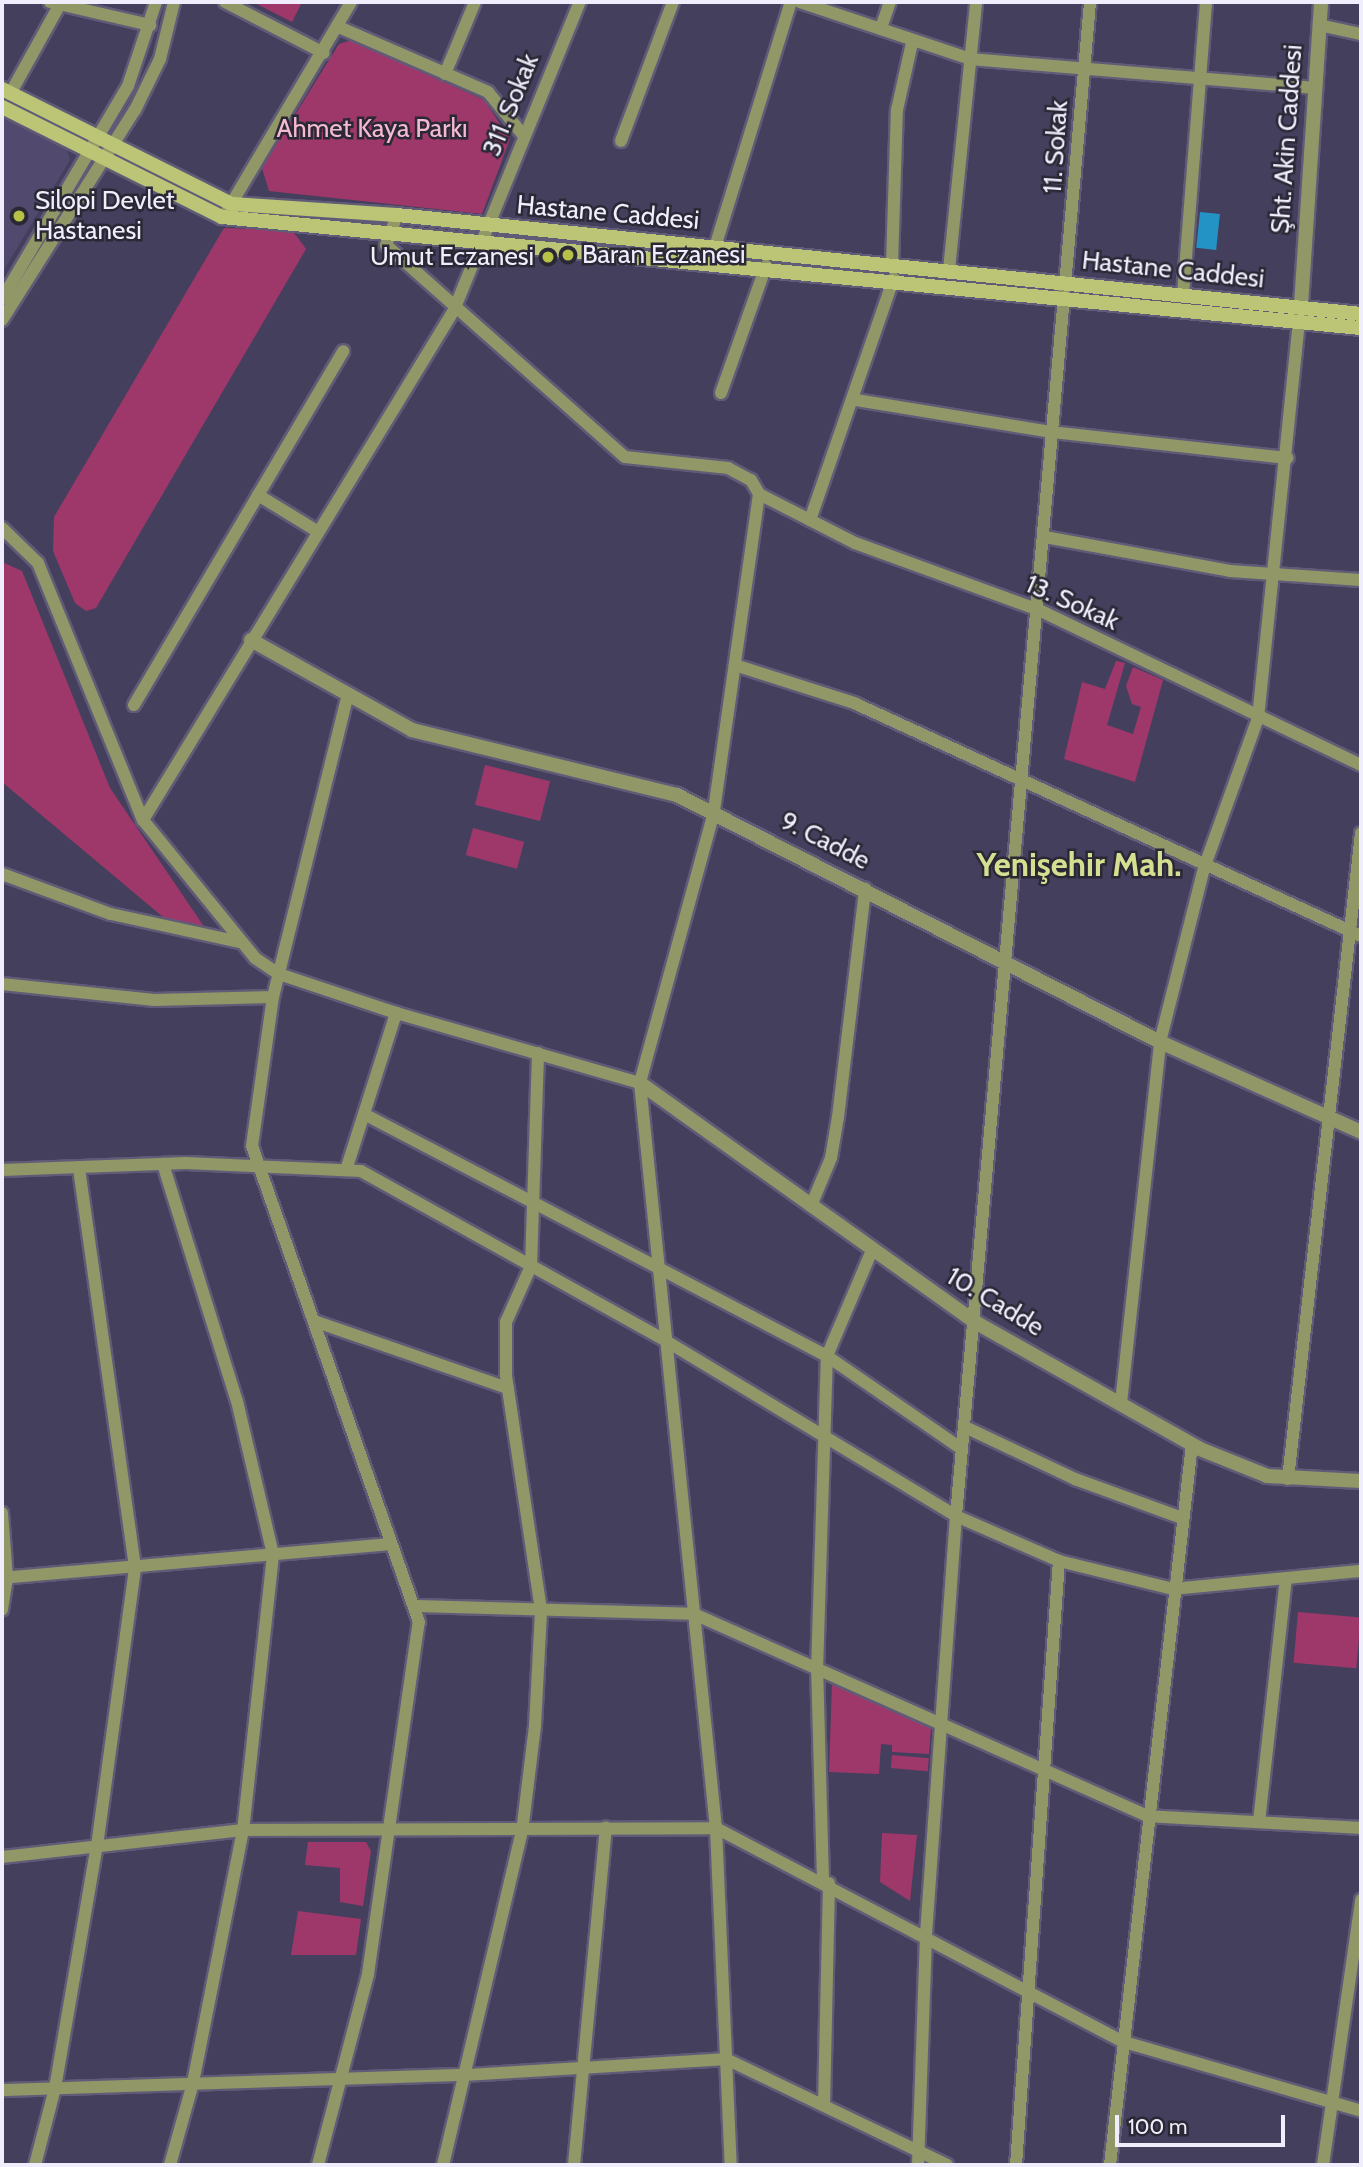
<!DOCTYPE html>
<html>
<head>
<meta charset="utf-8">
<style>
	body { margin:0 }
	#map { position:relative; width:1363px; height:2167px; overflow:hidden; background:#453f5e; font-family:Cabin,sans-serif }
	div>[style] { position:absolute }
	.built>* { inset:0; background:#51496e }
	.green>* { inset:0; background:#9f386a; transform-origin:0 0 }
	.water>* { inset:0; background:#2393c5; transform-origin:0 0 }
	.roads { filter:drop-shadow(2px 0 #605b77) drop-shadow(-2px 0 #605b77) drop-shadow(0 2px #605b77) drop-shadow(0 -2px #605b77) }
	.minor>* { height:12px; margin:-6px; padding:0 6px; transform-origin:6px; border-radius:6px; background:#919766 }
	.tertiary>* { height:14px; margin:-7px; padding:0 7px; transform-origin:7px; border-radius:7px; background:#919766 }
	.secondary>* { height:14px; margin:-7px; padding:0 7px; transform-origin:7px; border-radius:7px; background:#bcc576 }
	.dots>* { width:19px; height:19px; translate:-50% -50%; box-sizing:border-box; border:4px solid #2b2836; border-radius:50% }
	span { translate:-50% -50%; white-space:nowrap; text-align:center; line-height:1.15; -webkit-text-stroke:5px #2b2836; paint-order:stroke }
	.street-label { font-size:26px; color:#f0eefd }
	.park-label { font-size:26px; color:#f4bad1 }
	.poi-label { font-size:26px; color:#f0eefd }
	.left { translate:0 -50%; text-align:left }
	.right { translate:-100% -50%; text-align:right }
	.district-label { font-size:33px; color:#d6df91; font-weight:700 }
	.frame { position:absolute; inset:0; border:4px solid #f0eefd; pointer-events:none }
	.scale { position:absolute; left:1115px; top:2115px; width:170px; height:32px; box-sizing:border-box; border:4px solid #f0eefd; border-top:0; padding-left:9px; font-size:21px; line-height:24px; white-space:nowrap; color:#f0eefd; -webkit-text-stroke:5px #2b2836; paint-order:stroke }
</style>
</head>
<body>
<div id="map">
	<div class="built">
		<i style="clip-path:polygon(2px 115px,67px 150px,70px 160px,2px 273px)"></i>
	</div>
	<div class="green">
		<i style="clip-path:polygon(253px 2px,302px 2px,292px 22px)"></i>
		<i style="clip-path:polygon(352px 40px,484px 100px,510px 139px,482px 214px,269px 191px,262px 168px,339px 44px)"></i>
		<i style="clip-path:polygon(224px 228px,292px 230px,306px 249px,96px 608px,86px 611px,75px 603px,53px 551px,54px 517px)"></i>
		<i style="clip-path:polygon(2px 562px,22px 571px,110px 788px,207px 931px,163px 917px,2px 782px)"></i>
		<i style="clip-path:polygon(1116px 661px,1125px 663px,1107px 725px,1133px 734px,1141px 707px,1132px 704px,1126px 686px,1133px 667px,1163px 680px,1135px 782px,1064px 759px,1082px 682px,1105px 689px)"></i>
		<i style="left:485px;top:765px;width:67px;height:41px;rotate:14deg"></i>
		<i style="left:473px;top:828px;width:53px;height:28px;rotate:15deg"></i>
		<i style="left:1298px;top:1612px;width:63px;height:51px;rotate:5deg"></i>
		<i style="clip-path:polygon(832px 1683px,931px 1728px,929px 1754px,892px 1752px,892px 1745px,881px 1744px,879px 1774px,829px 1772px)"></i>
		<i style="left:892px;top:1755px;width:37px;height:13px;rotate:5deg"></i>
		<i style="clip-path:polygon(882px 1833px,917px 1835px,910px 1901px,880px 1882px)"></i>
		<i style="clip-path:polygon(308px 1842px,366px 1842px,371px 1851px,363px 1906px,340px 1902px,340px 1868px,305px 1865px)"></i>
		<i style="clip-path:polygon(298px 1911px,361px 1919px,356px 1955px,291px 1955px)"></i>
	</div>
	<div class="water">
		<i style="left:1200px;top:212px;width:20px;height:36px;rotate:6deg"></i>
	</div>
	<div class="roads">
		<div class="minor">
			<i style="left:50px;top:2px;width:103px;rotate:13deg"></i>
			<i style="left:225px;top:2px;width:111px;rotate:27.3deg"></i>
			<i style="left:800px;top:2px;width:179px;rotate:18.5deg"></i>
			<i style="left:970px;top:59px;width:347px;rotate:4.8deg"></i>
			<i style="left:1319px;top:25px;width:43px;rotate:12.1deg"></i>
			<i style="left:341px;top:28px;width:160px;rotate:23.5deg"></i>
			<i style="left:488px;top:92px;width:57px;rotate:50.7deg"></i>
			<i style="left:881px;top:28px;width:28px;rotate:-71deg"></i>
			<i style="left:445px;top:74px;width:78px;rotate:-67.4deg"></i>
			<i style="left:10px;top:94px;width:103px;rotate:-60.9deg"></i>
			<i style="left:621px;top:141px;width:148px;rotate:-69.5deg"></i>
			<i style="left:227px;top:211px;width:243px;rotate:-59.3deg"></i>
			<i style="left:397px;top:215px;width:32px;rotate:110deg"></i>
			<i style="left:386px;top:245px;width:319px;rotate:41.6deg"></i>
			<i style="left:625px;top:457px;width:104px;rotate:6.1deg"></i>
			<i style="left:728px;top:468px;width:26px;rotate:28deg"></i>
			<i style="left:751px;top:480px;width:16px;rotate:60deg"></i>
			<i style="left:759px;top:494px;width:321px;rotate:98.1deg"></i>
			<i style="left:714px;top:812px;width:281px;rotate:105.3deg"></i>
			<i style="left:640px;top:1083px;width:749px;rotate:84.18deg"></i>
			<i style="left:716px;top:1828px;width:337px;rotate:87.5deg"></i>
			<i style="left:715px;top:247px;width:257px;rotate:-72.8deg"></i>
			<i style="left:892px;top:265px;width:155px;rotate:-88.2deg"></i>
			<i style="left:897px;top:110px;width:69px;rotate:-77.4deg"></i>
			<i style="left:949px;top:270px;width:269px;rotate:-84.2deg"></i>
			<i style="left:1183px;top:295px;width:294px;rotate:-85.5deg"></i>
			<i style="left:2px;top:299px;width:247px;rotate:-59.4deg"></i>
			<i style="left:128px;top:86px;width:89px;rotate:-71.6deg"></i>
			<i style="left:2px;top:320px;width:249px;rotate:-57.7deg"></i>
			<i style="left:135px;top:110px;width:57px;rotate:-63.9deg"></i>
			<i style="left:160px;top:59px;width:59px;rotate:-76.2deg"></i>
			<i style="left:721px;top:393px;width:135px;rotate:-70.5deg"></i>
			<i style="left:856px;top:400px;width:199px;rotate:9.3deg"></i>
			<i style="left:1052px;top:432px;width:237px;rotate:6.3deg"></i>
			<i style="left:759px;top:494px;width:108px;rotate:27deg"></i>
			<i style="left:855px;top:543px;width:196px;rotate:20deg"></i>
			<i style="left:1039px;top:610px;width:357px;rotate:25.7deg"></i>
			<i style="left:258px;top:495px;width:69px;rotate:31.4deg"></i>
			<i style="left:810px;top:520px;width:256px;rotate:-70.9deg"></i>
			<i style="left:2px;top:528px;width:50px;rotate:44.2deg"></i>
			<i style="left:38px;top:563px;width:278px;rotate:67.8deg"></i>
			<i style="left:143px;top:820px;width:178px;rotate:50.9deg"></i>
			<i style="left:255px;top:958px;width:29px;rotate:34deg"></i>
			<i style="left:279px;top:974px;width:123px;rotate:18.4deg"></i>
			<i style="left:396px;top:1013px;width:254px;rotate:16deg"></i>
			<i style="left:1045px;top:537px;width:188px;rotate:10.4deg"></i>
			<i style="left:1230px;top:571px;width:131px;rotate:3.9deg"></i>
			<i style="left:735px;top:665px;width:125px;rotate:17.7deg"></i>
			<i style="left:854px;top:703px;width:558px;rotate:24.68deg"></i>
			<i style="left:134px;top:705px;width:411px;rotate:-59.4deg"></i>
			<i style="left:143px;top:820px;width:597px;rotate:-58.62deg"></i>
			<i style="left:454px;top:310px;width:333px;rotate:-67.8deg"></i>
			<i style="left:2px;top:874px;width:116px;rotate:20.2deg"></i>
			<i style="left:111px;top:914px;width:131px;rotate:12.3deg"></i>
			<i style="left:2px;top:984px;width:153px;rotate:6deg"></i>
			<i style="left:154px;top:1000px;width:119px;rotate:-1.4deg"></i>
			<i style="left:364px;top:1114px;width:522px;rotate:27.6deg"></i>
			<i style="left:827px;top:1356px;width:164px;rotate:34.6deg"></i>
			<i style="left:163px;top:1164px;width:248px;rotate:72.7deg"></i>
			<i style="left:237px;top:1401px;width:158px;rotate:76.8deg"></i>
			<i style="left:273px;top:1555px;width:277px;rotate:96.2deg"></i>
			<i style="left:243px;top:1830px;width:258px;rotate:101.2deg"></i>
			<i style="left:193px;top:2083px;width:85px;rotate:105.7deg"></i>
			<i style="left:2px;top:1170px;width:184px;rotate:-2.2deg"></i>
			<i style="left:186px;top:1163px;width:175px;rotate:2.6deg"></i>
			<i style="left:361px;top:1171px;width:349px;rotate:29.1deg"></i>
			<i style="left:666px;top:1341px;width:339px;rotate:31.1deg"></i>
			<i style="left:956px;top:1516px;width:112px;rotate:23.6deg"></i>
			<i style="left:1059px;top:1561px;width:117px;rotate:13.8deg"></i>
			<i style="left:1173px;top:1589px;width:189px;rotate:-5.5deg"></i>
			<i style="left:346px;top:1170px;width:165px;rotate:-72.3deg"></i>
			<i style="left:811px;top:1206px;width:52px;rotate:-67.4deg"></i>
			<i style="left:831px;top:1158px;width:42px;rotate:-80.3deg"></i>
			<i style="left:838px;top:1117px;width:230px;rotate:-83.2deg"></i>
			<i style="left:314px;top:1321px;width:205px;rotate:19.1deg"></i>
			<i style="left:1121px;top:1403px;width:363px;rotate:-83.8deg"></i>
			<i style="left:1160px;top:1042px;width:179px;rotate:-75.8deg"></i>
			<i style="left:1204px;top:868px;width:159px;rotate:-70.2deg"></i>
			<i style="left:1258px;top:718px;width:399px;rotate:-84.1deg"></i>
			<i style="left:965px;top:1427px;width:122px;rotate:25.3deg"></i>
			<i style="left:1075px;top:1479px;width:114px;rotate:20deg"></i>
			<i style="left:1288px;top:1479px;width:650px;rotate:-83.55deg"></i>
			<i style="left:2px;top:1513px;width:65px;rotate:85.6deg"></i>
			<i style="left:7px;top:1578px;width:32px;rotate:99deg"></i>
			<i style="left:2px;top:1578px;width:390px;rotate:-5deg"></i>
			<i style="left:414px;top:1606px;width:280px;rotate:1.6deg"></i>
			<i style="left:694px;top:1614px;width:496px;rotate:24deg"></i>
			<i style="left:1147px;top:1816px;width:214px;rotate:3.2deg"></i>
			<i style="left:1259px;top:1822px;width:245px;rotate:-83.7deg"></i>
			<i style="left:2px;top:1857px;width:243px;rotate:-6.4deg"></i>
			<i style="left:243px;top:1830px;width:473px;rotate:-0.2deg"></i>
			<i style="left:716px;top:1828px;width:461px;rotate:27.7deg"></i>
			<i style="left:1124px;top:2042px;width:247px;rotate:16.2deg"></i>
			<i style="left:823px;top:1880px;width:209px;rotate:-91.6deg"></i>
			<i style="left:817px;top:1671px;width:315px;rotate:-88.2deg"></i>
			<i style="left:827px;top:1356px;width:112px;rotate:-66.9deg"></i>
			<i style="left:2px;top:2090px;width:464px;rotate:-1.9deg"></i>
			<i style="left:466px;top:2075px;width:260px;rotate:-3.5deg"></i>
			<i style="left:726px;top:2059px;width:245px;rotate:25.6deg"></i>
			<i style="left:824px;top:2105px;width:222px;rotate:-88.7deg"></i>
			<i style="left:35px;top:2165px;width:80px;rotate:-75.4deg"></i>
			<i style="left:55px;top:2088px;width:246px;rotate:-80.2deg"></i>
			<i style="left:97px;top:1846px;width:282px;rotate:-82.2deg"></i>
			<i style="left:135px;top:1567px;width:404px;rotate:-98deg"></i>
			<i style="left:318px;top:2165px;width:197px;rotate:-75.3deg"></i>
			<i style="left:368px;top:1974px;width:356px;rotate:-81.8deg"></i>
			<i style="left:419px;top:1622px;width:504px;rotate:-109.33deg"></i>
			<i style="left:252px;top:1146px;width:150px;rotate:-82deg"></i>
			<i style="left:273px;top:997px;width:311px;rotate:-76.1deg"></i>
			<i style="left:443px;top:2165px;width:342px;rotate:-76.7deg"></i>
			<i style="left:522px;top:1832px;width:107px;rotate:-83deg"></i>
			<i style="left:535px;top:1726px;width:116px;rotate:-87deg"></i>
			<i style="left:541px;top:1610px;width:238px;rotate:-98.5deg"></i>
			<i style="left:506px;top:1375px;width:53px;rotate:-90deg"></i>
			<i style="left:506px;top:1322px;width:61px;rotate:-65.9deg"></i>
			<i style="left:531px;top:1266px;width:213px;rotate:-88.1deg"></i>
			<i style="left:574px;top:2165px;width:339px;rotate:-84.6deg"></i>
			<i style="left:918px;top:2165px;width:231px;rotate:-88deg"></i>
			<i style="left:926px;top:1934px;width:419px;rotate:-85.9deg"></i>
			<i style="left:956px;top:1516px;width:1520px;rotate:-84.94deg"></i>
			<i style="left:1016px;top:2165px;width:606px;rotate:-85.93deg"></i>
			<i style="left:1110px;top:2165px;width:726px;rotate:-83.51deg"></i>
			<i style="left:1323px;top:2165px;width:268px;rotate:-81.8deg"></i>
		</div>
		<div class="tertiary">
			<i style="left:1300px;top:320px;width:319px;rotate:-86.2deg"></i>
			<i style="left:251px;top:640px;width:184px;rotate:29.2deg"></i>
			<i style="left:412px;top:730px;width:273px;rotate:13.8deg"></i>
			<i style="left:677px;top:795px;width:542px;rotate:27.08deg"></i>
			<i style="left:1160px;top:1042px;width:220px;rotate:24.1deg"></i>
			<i style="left:640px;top:1083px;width:412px;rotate:35.5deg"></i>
			<i style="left:975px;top:1322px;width:258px;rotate:29.4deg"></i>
			<i style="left:1200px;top:1449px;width:72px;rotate:21.9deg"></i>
			<i style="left:1267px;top:1476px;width:94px;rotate:3deg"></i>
		</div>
		<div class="secondary">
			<i style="left:2px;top:89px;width:257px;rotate:26.6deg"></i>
			<i style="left:232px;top:204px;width:165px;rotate:3.8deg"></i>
			<i style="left:397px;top:215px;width:969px;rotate:5.86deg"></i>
			<i style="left:2px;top:107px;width:246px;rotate:26.6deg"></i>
			<i style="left:222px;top:217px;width:1144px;rotate:5.57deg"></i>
		</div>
	</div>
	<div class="dots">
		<i style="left:19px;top:216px;background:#b7c148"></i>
		<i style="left:568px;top:255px;background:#b7c148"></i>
		<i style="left:548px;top:257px;background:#b7c148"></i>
	</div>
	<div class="street-label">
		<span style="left:511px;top:105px;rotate:-68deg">311. Sokak</span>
		<span style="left:1287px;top:139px;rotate:-86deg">Şht. Akin Caddesi</span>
		<span style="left:1056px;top:147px;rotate:-86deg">11. Sokak</span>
		<span style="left:608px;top:213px;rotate:5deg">Hastane Caddesi</span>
		<span style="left:1173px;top:270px;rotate:6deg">Hastane Caddesi</span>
		<span style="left:1072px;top:603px;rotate:24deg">13. Sokak</span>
		<span style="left:825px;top:841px;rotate:27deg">9. Cadde</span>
		<span style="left:995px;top:1302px;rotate:31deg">10. Cadde</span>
	</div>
	<div class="park-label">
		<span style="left:372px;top:129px">Ahmet Kaya Parkı</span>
	</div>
	<div class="poi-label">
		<span class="left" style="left:35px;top:216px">Silopi Devlet<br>Hastanesi</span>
		<span class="left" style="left:582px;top:255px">Baran Eczanesi</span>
		<span class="right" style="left:534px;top:257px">Umut Eczanesi</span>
	</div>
	<div class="district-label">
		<span style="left:1079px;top:865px">Yenişehir Mah.</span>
	</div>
	<div class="frame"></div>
	<div class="scale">100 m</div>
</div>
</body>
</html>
